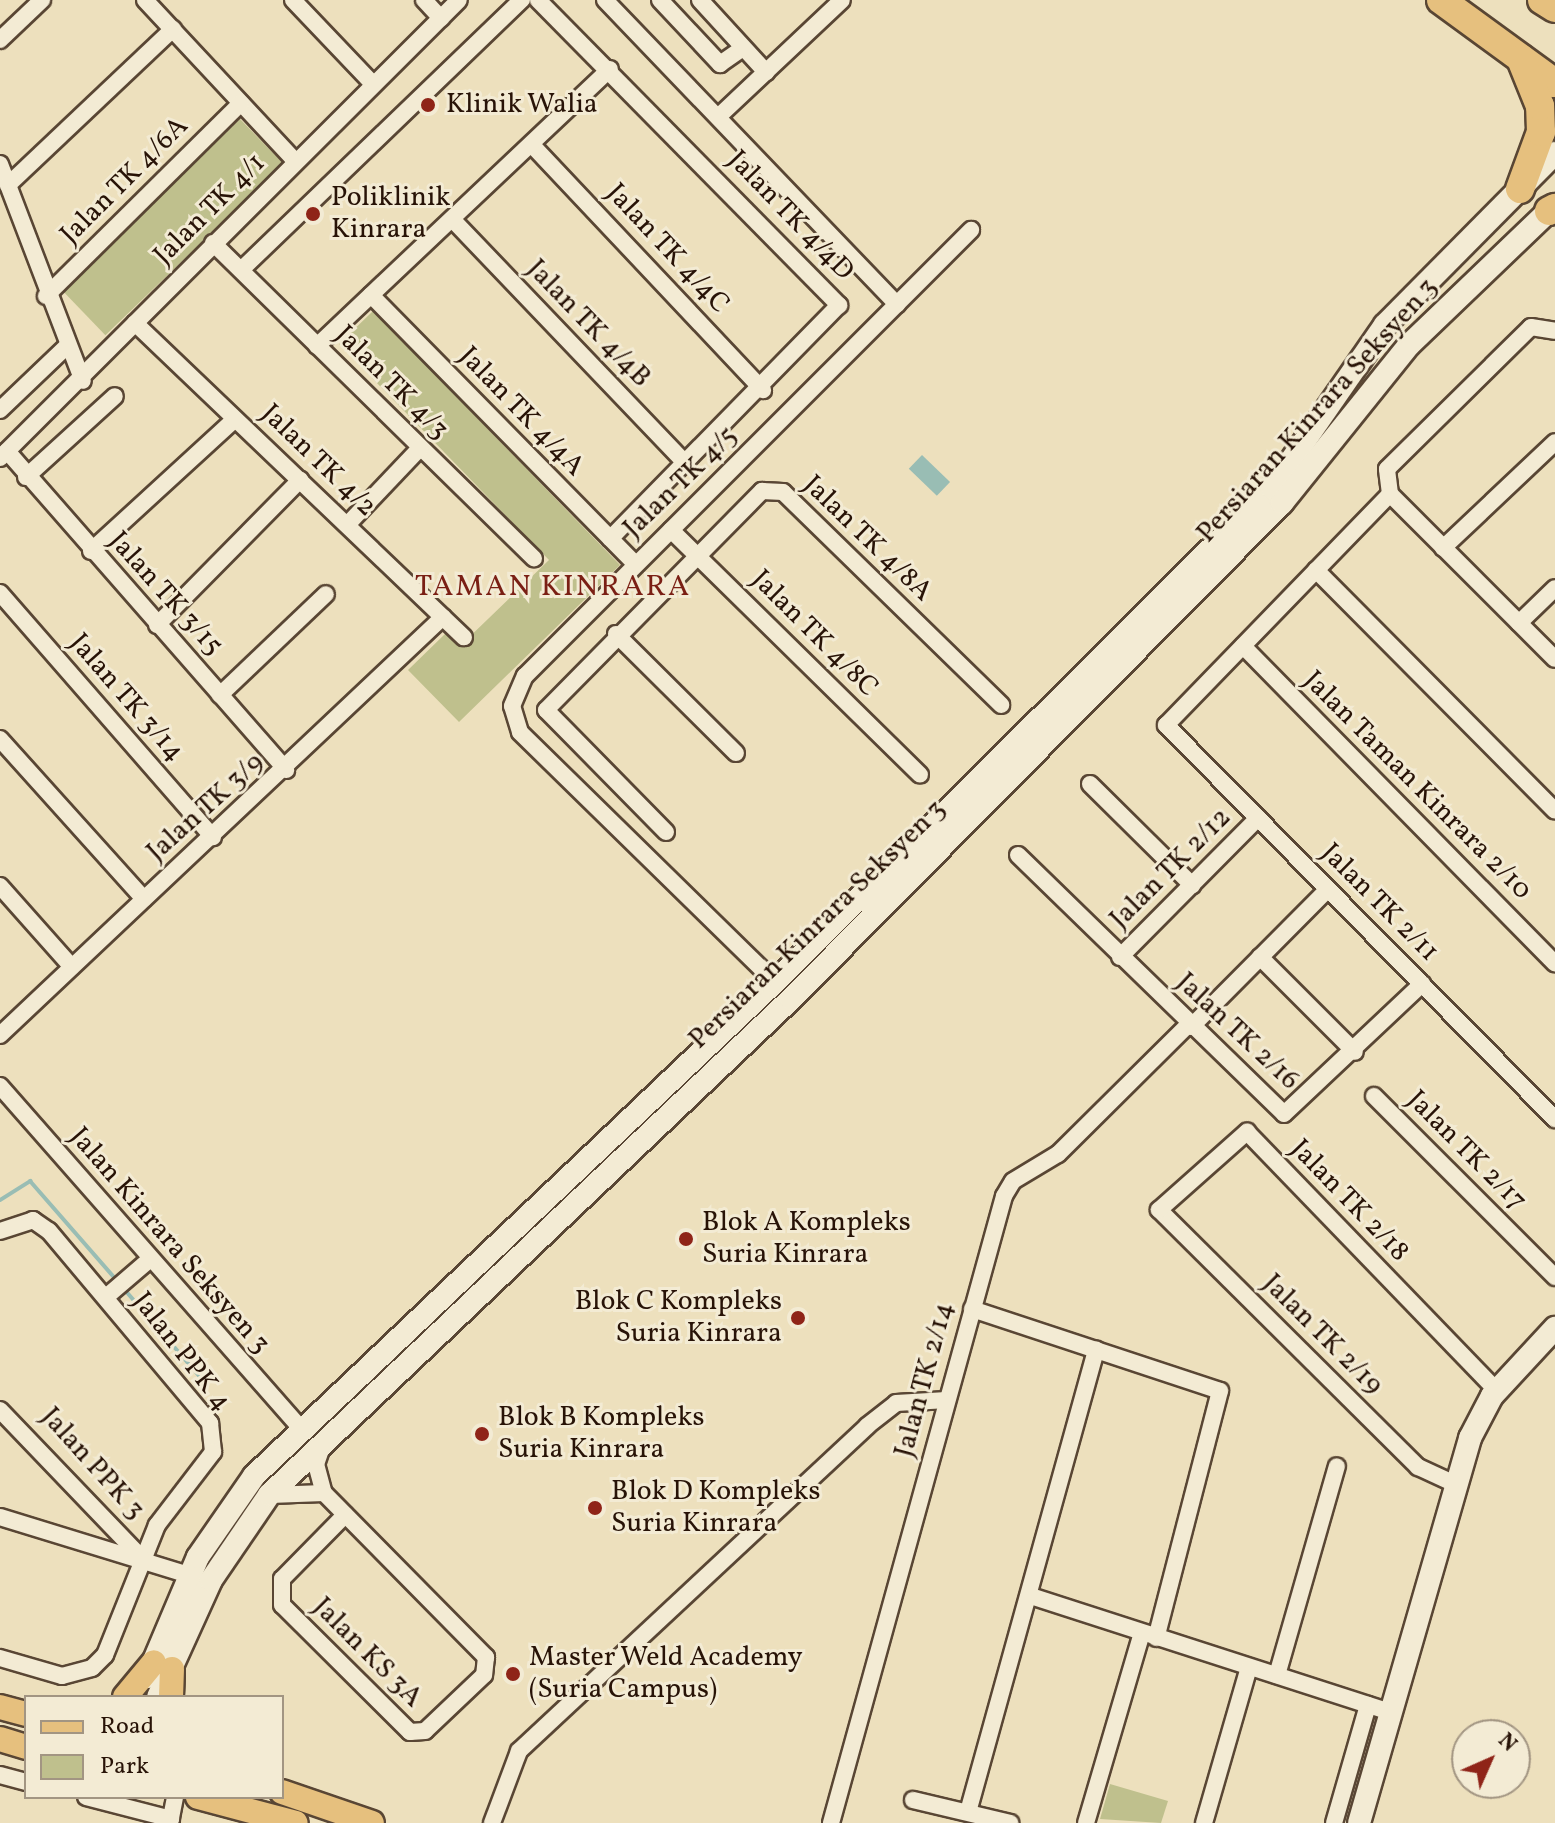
<!DOCTYPE html>
<html>
<head>
<meta charset="utf-8">
<style>
	body { margin:0 }
	#map { position:relative; width:1555px; height:1823px; overflow:hidden; background:#ede0bd; font-family:Vollkorn,serif }
	div>[style] { position:absolute }
	.green>* { inset:0; background:#bfc08d; transform-origin:0 0 }
	.water>* { inset:0; background:#99bdb4; transform-origin:0 0 }
	.stream>* { height:4px; margin:-2px; padding:0 2px; transform-origin:2px; border-radius:2px; background:#99bdb4 }
	.roads { filter:drop-shadow(2px 0 #594634) drop-shadow(-2px 0 #594634) drop-shadow(0 2px #594634) drop-shadow(0 -2px #594634) }
	.street>* { height:16px; margin:-8px; padding:0 8px; transform-origin:8px; border-radius:8px; background:#f3ebd4 }
	.secondary>* { height:22px; margin:-11px; padding:0 11px; transform-origin:11px; border-radius:11px; background:#f3ebd4 }
	.primary>* { height:24px; margin:-12px; padding:0 12px; transform-origin:12px; border-radius:12px; background:#e6c07e }
	.highway>* { height:28px; margin:-14px; padding:0 14px; transform-origin:14px; border-radius:14px; background:#e6c07e }
	.dots>* { width:22px; height:22px; translate:-50% -50%; box-sizing:border-box; border:4px solid #f3ebd4; border-radius:50% }
	span { translate:-50% -50%; white-space:nowrap; text-align:center; line-height:1.15; -webkit-text-stroke:6px #f3ebd4; paint-order:stroke }
	.poi-label { font-size:28px; color:#281307 }
	.left { translate:0 -50%; text-align:left }
	.right { translate:-100% -50%; text-align:right }
	.street-label { font-size:28px; color:#281307 }
	.neighbourhood-label { font-size:30px; color:#7a1f14; letter-spacing:2px }
	.legend { position:absolute; left:24px; top:1695px; width:260px; height:104px; box-sizing:border-box; background:#f3ebd4; border:2px solid #a29582; margin:0; padding:10px 14px; list-style:none; font-size:24px; color:#281307 }
	.legend li { display:flex; align-items:center; gap:16px; height:40px }
	.legend b { width:40px; border:2px solid #a29582 }
	.north { position:absolute; left:1451px; top:1719px; width:80px; height:80px; box-sizing:border-box; background:#f3ebd4; border:2px solid #a29582; border-radius:50%; rotate:45deg; font-size:22px; font-weight:700; line-height:32px; text-align:center; color:#281307 }
	.north::after { content:''; display:block; margin:auto; width:28px; height:36px; background:#8f2418; clip-path:polygon(50% 0,100% 100%,50% 72%,0 100%) }
</style>
</head>
<body>
<div id="map">
	<div class="green">
		<i style="left:240px;top:119px;width:62px;height:247px;rotate:46deg"></i>
		<i style="clip-path:polygon(373px 311px,620px 565px,459px 722px,408px 670px,446px 633px,460px 646px,549px 560px,339px 344px)"></i>
		<i style="clip-path:polygon(1110px 1784px,1168px 1801px,1161px 1823px,1100px 1819px)"></i>
	</div>
	<div class="water">
		<i style="left:922px;top:455px;width:39px;height:19px;rotate:44deg"></i>
	</div>
	<div class="stream">
		<i style="left:0;top:1200px;width:36px;rotate:-32deg"></i>
		<i style="left:30px;top:1181px;width:134px;rotate:48.9deg"></i>
		<i style="left:124px;top:1289px;width:119px;rotate:49.1deg"></i>
	</div>
	<div class="roads">
		<div class="street">
			<i style="left:145px;top:0;width:220px;rotate:47deg"></i>
			<i style="left:293px;top:0;width:116px;rotate:46.4deg"></i>
			<i style="left:424px;top:0;width:25px;rotate:47deg"></i>
			<i style="left:538px;top:0;width:429px;rotate:45.4deg"></i>
			<i style="left:839px;top:305px;width:327px;rotate:134.4deg"></i>
			<i style="left:605px;top:0;width:422px;rotate:46.2deg"></i>
			<i style="left:660px;top:0;width:88px;rotate:46.8deg"></i>
			<i style="left:720px;top:64px;width:28px;rotate:-35deg"></i>
			<i style="left:700px;top:0;width:98px;rotate:47.5deg"></i>
			<i style="left:0;top:40px;width:58px;rotate:-43.6deg"></i>
			<i style="left:718px;top:117px;width:170px;rotate:-43.3deg"></i>
			<i style="left:532px;top:145px;width:337px;rotate:46.7deg"></i>
			<i style="left:0;top:164px;width:232px;rotate:69.1deg"></i>
			<i style="left:8px;top:185px;width:227px;rotate:-43.4deg"></i>
			<i style="left:452px;top:219px;width:340px;rotate:46.3deg"></i>
			<i style="left:213px;top:243px;width:450px;rotate:44.5deg"></i>
			<i style="left:241px;top:270px;width:390px;rotate:-43.9deg"></i>
			<i style="left:371px;top:295px;width:377px;rotate:45.5deg"></i>
			<i style="left:46px;top:296px;width:274px;rotate:-44.7deg"></i>
			<i style="left:135px;top:323px;width:455px;rotate:43.7deg"></i>
			<i style="left:317px;top:346px;width:403px;rotate:-43.4deg"></i>
			<i style="left:0;top:410px;width:93px;rotate:-43.7deg"></i>
			<i style="left:7px;top:451px;width:424px;rotate:48.8deg"></i>
			<i style="left:0;top:458px;width:648px;rotate:-44.94deg"></i>
			<i style="left:26px;top:477px;width:120px;rotate:-42.3deg"></i>
			<i style="left:1390px;top:494px;width:322px;rotate:134.1deg"></i>
			<i style="left:1166px;top:725px;width:554px;rotate:45.37deg"></i>
			<i style="left:1390px;top:494px;width:25px;rotate:-97deg"></i>
			<i style="left:1387px;top:469px;width:202px;rotate:-44.6deg"></i>
			<i style="left:1531px;top:327px;width:24px;rotate:9deg"></i>
			<i style="left:1390px;top:494px;width:233px;rotate:45deg"></i>
			<i style="left:347px;top:525px;width:106px;rotate:-46.5deg"></i>
			<i style="left:671px;top:530px;width:349px;rotate:44.5deg"></i>
			<i style="left:1443px;top:548px;width:154px;rotate:-43.4deg"></i>
			<i style="left:91px;top:551px;width:195px;rotate:-42.5deg"></i>
			<i style="left:1316px;top:570px;width:339px;rotate:45.2deg"></i>
			<i style="left:0;top:593px;width:324px;rotate:48.9deg"></i>
			<i style="left:1519px;top:623px;width:50px;rotate:-44.2deg"></i>
			<i style="left:157px;top:625px;width:204px;rotate:-45.4deg"></i>
			<i style="left:616px;top:634px;width:169px;rotate:44.8deg"></i>
			<i style="left:1243px;top:646px;width:445px;rotate:45.5deg"></i>
			<i style="left:220px;top:695px;width:146px;rotate:-43.6deg"></i>
			<i style="left:0;top:739px;width:215px;rotate:48deg"></i>
			<i style="left:1090px;top:784px;width:144px;rotate:44.7deg"></i>
			<i style="left:666px;top:832px;width:171px;rotate:-134.5deg"></i>
			<i style="left:546px;top:710px;width:308px;rotate:-45.4deg"></i>
			<i style="left:762px;top:491px;width:21px;rotate:3deg"></i>
			<i style="left:783px;top:492px;width:305px;rotate:44.3deg"></i>
			<i style="left:1018px;top:855px;width:371px;rotate:44.2deg"></i>
			<i style="left:1284px;top:1114px;width:190px;rotate:-43.3deg"></i>
			<i style="left:0;top:886px;width:108px;rotate:48.4deg"></i>
			<i style="left:1120px;top:957px;width:196px;rotate:-45.2deg"></i>
			<i style="left:1260px;top:957px;width:134px;rotate:45deg"></i>
			<i style="left:775px;top:982px;width:357px;rotate:-135.6deg"></i>
			<i style="left:520px;top:732px;width:27px;rotate:-107deg"></i>
			<i style="left:512px;top:706px;width:33px;rotate:-67deg"></i>
			<i style="left:525px;top:676px;width:631px;rotate:-45deg"></i>
			<i style="left:1191px;top:1027px;width:194px;rotate:-45.2deg"></i>
			<i style="left:0;top:1035px;width:609px;rotate:-43.34deg"></i>
			<i style="left:0;top:1086px;width:456px;rotate:48.7deg"></i>
			<i style="left:1374px;top:1096px;width:256px;rotate:45deg"></i>
			<i style="left:0;top:1231px;width:35px;rotate:-18deg"></i>
			<i style="left:33px;top:1220px;width:19px;rotate:35deg"></i>
			<i style="left:49px;top:1231px;width:251px;rotate:50deg"></i>
			<i style="left:210px;top:1423px;width:29px;rotate:84deg"></i>
			<i style="left:213px;top:1452px;width:92px;rotate:127.5deg"></i>
			<i style="left:157px;top:1525px;width:140px;rotate:111.8deg"></i>
			<i style="left:105px;top:1655px;width:18px;rotate:135deg"></i>
			<i style="left:92px;top:1668px;width:31px;rotate:165deg"></i>
			<i style="left:62px;top:1676px;width:65px;rotate:-163.8deg"></i>
			<i style="left:106px;top:1297px;width:57px;rotate:-40.7deg"></i>
			<i style="left:972px;top:1309px;width:261px;rotate:18.3deg"></i>
			<i style="left:1220px;top:1391px;width:255px;rotate:104.5deg"></i>
			<i style="left:0;top:1410px;width:205px;rotate:46.2deg"></i>
			<i style="left:323px;top:1444px;width:21px;rotate:109deg"></i>
			<i style="left:316px;top:1464px;width:30px;rotate:75deg"></i>
			<i style="left:324px;top:1493px;width:231px;rotate:45.4deg"></i>
			<i style="left:486px;top:1657px;width:18px;rotate:96deg"></i>
			<i style="left:484px;top:1675px;width:81px;rotate:136.5deg"></i>
			<i style="left:425px;top:1731px;width:15px;rotate:176deg"></i>
			<i style="left:410px;top:1732px;width:180px;rotate:-135.2deg"></i>
			<i style="left:282px;top:1605px;width:26px;rotate:-90deg"></i>
			<i style="left:282px;top:1579px;width:90px;rotate:-45.5deg"></i>
			<i style="left:1457px;top:1485px;width:43px;rotate:-155.2deg"></i>
			<i style="left:1418px;top:1467px;width:365px;rotate:-135.2deg"></i>
			<i style="left:1159px;top:1210px;width:118px;rotate:-41.6deg"></i>
			<i style="left:1247px;top:1132px;width:359px;rotate:46deg"></i>
			<i style="left:270px;top:1495px;width:54px;rotate:-2.1deg"></i>
			<i style="left:0;top:1517px;width:198px;rotate:17.1deg"></i>
			<i style="left:1031px;top:1596px;width:378px;rotate:17.9deg"></i>
			<i style="left:1277px;top:1675px;width:217px;rotate:-74deg"></i>
			<i style="left:0;top:1775px;width:27px;rotate:15deg"></i>
			<i style="left:86px;top:1797px;width:88px;rotate:14.5deg"></i>
			<i style="left:913px;top:1800px;width:100px;rotate:13.3deg"></i>
			<i style="left:968px;top:1812px;width:480px;rotate:-74.5deg"></i>
			<i style="left:170px;top:1823px;width:26px;rotate:-79deg"></i>
			<i style="left:492px;top:1823px;width:77px;rotate:-69.4deg"></i>
			<i style="left:519px;top:1751px;width:476px;rotate:-43deg"></i>
			<i style="left:867px;top:1426px;width:37px;rotate:-38deg"></i>
			<i style="left:896px;top:1403px;width:51px;rotate:-3.4deg"></i>
			<i style="left:831px;top:1823px;width:650px;rotate:-74.57deg"></i>
			<i style="left:1004px;top:1196px;width:17px;rotate:-59deg"></i>
			<i style="left:1013px;top:1181px;width:52px;rotate:-31deg"></i>
			<i style="left:1058px;top:1154px;width:183px;rotate:-44.8deg"></i>
			<i style="left:1086px;top:1823px;width:198px;rotate:-73.6deg"></i>
			<i style="left:1204px;top:1823px;width:162px;rotate:-73.9deg"></i>
			<i style="left:1334px;top:1823px;width:123px;rotate:-73.9deg"></i>
		</div>
		<div class="secondary">
			<i style="left:147px;top:1677px;width:130px;rotate:-67deg"></i>
			<i style="left:198px;top:1557px;width:98px;rotate:-55.3deg"></i>
			<i style="left:254px;top:1476px;width:718px;rotate:-43.48deg"></i>
			<i style="left:775px;top:982px;width:701px;rotate:-44.83deg"></i>
			<i style="left:1272px;top:488px;width:198px;rotate:-55.3deg"></i>
			<i style="left:1385px;top:325px;width:242px;rotate:-45.3deg"></i>
			<i style="left:158px;top:1697px;width:128px;rotate:-65.6deg"></i>
			<i style="left:211px;top:1580px;width:103px;rotate:-55.7deg"></i>
			<i style="left:269px;top:1495px;width:720px;rotate:-43.54deg"></i>
			<i style="left:791px;top:999px;width:698px;rotate:-45.29deg"></i>
			<i style="left:1282px;top:503px;width:203px;rotate:-51.2deg"></i>
			<i style="left:1409px;top:345px;width:202px;rotate:-43.8deg"></i>
			<i style="left:1359px;top:1823px;width:401px;rotate:-73.9deg"></i>
			<i style="left:1470px;top:1438px;width:47px;rotate:-62.4deg"></i>
			<i style="left:1492px;top:1396px;width:93px;rotate:-47.2deg"></i>
		</div>
		<div class="primary">
			<i style="left:125px;top:1697px;width:45px;rotate:-50.4deg"></i>
			<i style="left:171px;top:1697px;width:28px;rotate:-88deg"></i>
			<i style="left:0;top:1707px;width:27px;rotate:15deg"></i>
			<i style="left:0;top:1739px;width:27px;rotate:17deg"></i>
			<i style="left:282px;top:1792px;width:95px;rotate:19deg"></i>
			<i style="left:198px;top:1797px;width:101px;rotate:14.9deg"></i>
		</div>
		<div class="highway">
			<i style="left:1441px;top:0;width:141px;rotate:36.1deg"></i>
			<i style="left:1542px;top:0;width:15px;rotate:32deg"></i>
			<i style="left:1520px;top:189px;width:61px;rotate:-69.8deg"></i>
			<i style="left:1541px;top:132px;width:26px;rotate:-92deg"></i>
			<i style="left:1540px;top:106px;width:51px;rotate:-112deg"></i>
			<i style="left:1549px;top:211px;width:7px;rotate:-27deg"></i>
		</div>
	</div>
	<div class="dots">
		<i style="left:428px;top:105px;background:#8f2418"></i>
		<i style="left:313px;top:214px;background:#8f2418"></i>
		<i style="left:686px;top:1239px;background:#8f2418"></i>
		<i style="left:798px;top:1318px;background:#8f2418"></i>
		<i style="left:482px;top:1434px;background:#8f2418"></i>
		<i style="left:595px;top:1508px;background:#8f2418"></i>
		<i style="left:513px;top:1674px;background:#8f2418"></i>
	</div>
	<div class="poi-label">
		<span class="left" style="left:446px;top:105px">Klinik Walia</span>
		<span class="left" style="left:331px;top:214px">Poliklinik<br>Kinrara</span>
		<span class="left" style="left:702px;top:1239px">Blok A Kompleks<br>Suria Kinrara</span>
		<span class="right" style="left:782px;top:1318px">Blok C Kompleks<br>Suria Kinrara</span>
		<span class="left" style="left:498px;top:1434px">Blok B Kompleks<br>Suria Kinrara</span>
		<span class="left" style="left:611px;top:1508px">Blok D Kompleks<br>Suria Kinrara</span>
		<span class="left" style="left:529px;top:1674px">Master Weld Academy<br>(Suria Campus)</span>
	</div>
	<div class="street-label">
		<span style="left:125px;top:181px;rotate:-45deg">Jalan TK 4/6A</span>
		<span style="left:210px;top:210px;rotate:-45deg">Jalan TK 4/1</span>
		<span style="left:790px;top:216px;rotate:46deg">Jalan TK 4/4D</span>
		<span style="left:667px;top:249px;rotate:47deg">Jalan TK 4/4C</span>
		<span style="left:588px;top:324px;rotate:46deg">Jalan TK 4/4B</span>
		<span style="left:391px;top:383px;rotate:45deg">Jalan TK 4/3</span>
		<span style="left:1318px;top:411px;rotate:-48deg">Persiaran Kinrara Seksyen 3</span>
		<span style="left:521px;top:412px;rotate:46deg">Jalan TK 4/4A</span>
		<span style="left:318px;top:461px;rotate:44deg">Jalan TK 4/2</span>
		<span style="left:681px;top:483px;rotate:-44deg">Jalan TK 4/5</span>
		<span style="left:867px;top:539px;rotate:44deg">Jalan TK 4/8A</span>
		<span style="left:165px;top:594px;rotate:48deg">Jalan TK 3/15</span>
		<span style="left:814px;top:634px;rotate:45deg">Jalan TK 4/8C</span>
		<span style="left:126px;top:698px;rotate:49deg">Jalan TK 3/14</span>
		<span style="left:1417px;top:786px;rotate:45deg">Jalan Taman Kinrara 2/10</span>
		<span style="left:206px;top:808px;rotate:-42deg">Jalan TK 3/9</span>
		<span style="left:1171px;top:869px;rotate:-45deg">Jalan TK 2/12</span>
		<span style="left:1379px;top:903px;rotate:45deg">Jalan TK 2/11</span>
		<span style="left:818px;top:925px;rotate:-44deg">Persiaran Kinrara Seksyen 3</span>
		<span style="left:1237px;top:1032px;rotate:43deg">Jalan TK 2/16</span>
		<span style="left:1466px;top:1151px;rotate:45deg">Jalan TK 2/17</span>
		<span style="left:1349px;top:1201px;rotate:46deg">Jalan TK 2/18</span>
		<span style="left:169px;top:1241px;rotate:49deg">Jalan Kinrara Seksyen 3</span>
		<span style="left:1322px;top:1335px;rotate:45deg">Jalan TK 2/19</span>
		<span style="left:181px;top:1352px;rotate:52deg">Jalan PPK 4</span>
		<span style="left:925px;top:1380px;rotate:-75deg">Jalan TK 2/14</span>
		<span style="left:92px;top:1464px;rotate:48deg">Jalan PPK 3</span>
		<span style="left:367px;top:1653px;rotate:45deg">Jalan KS 3A</span>
	</div>
	<div class="neighbourhood-label">
		<span style="left:553px;top:587px">TAMAN KINRARA</span>
	</div>
	<ul class="legend">
	<li><b style="height:10px;background:#e6c07e"></b>Road</li>
	<li><b style="height:22px;background:#bfc08d"></b>Park</li>
	</ul>
	<div class="north">N</div>
</div>
</body>
</html>
